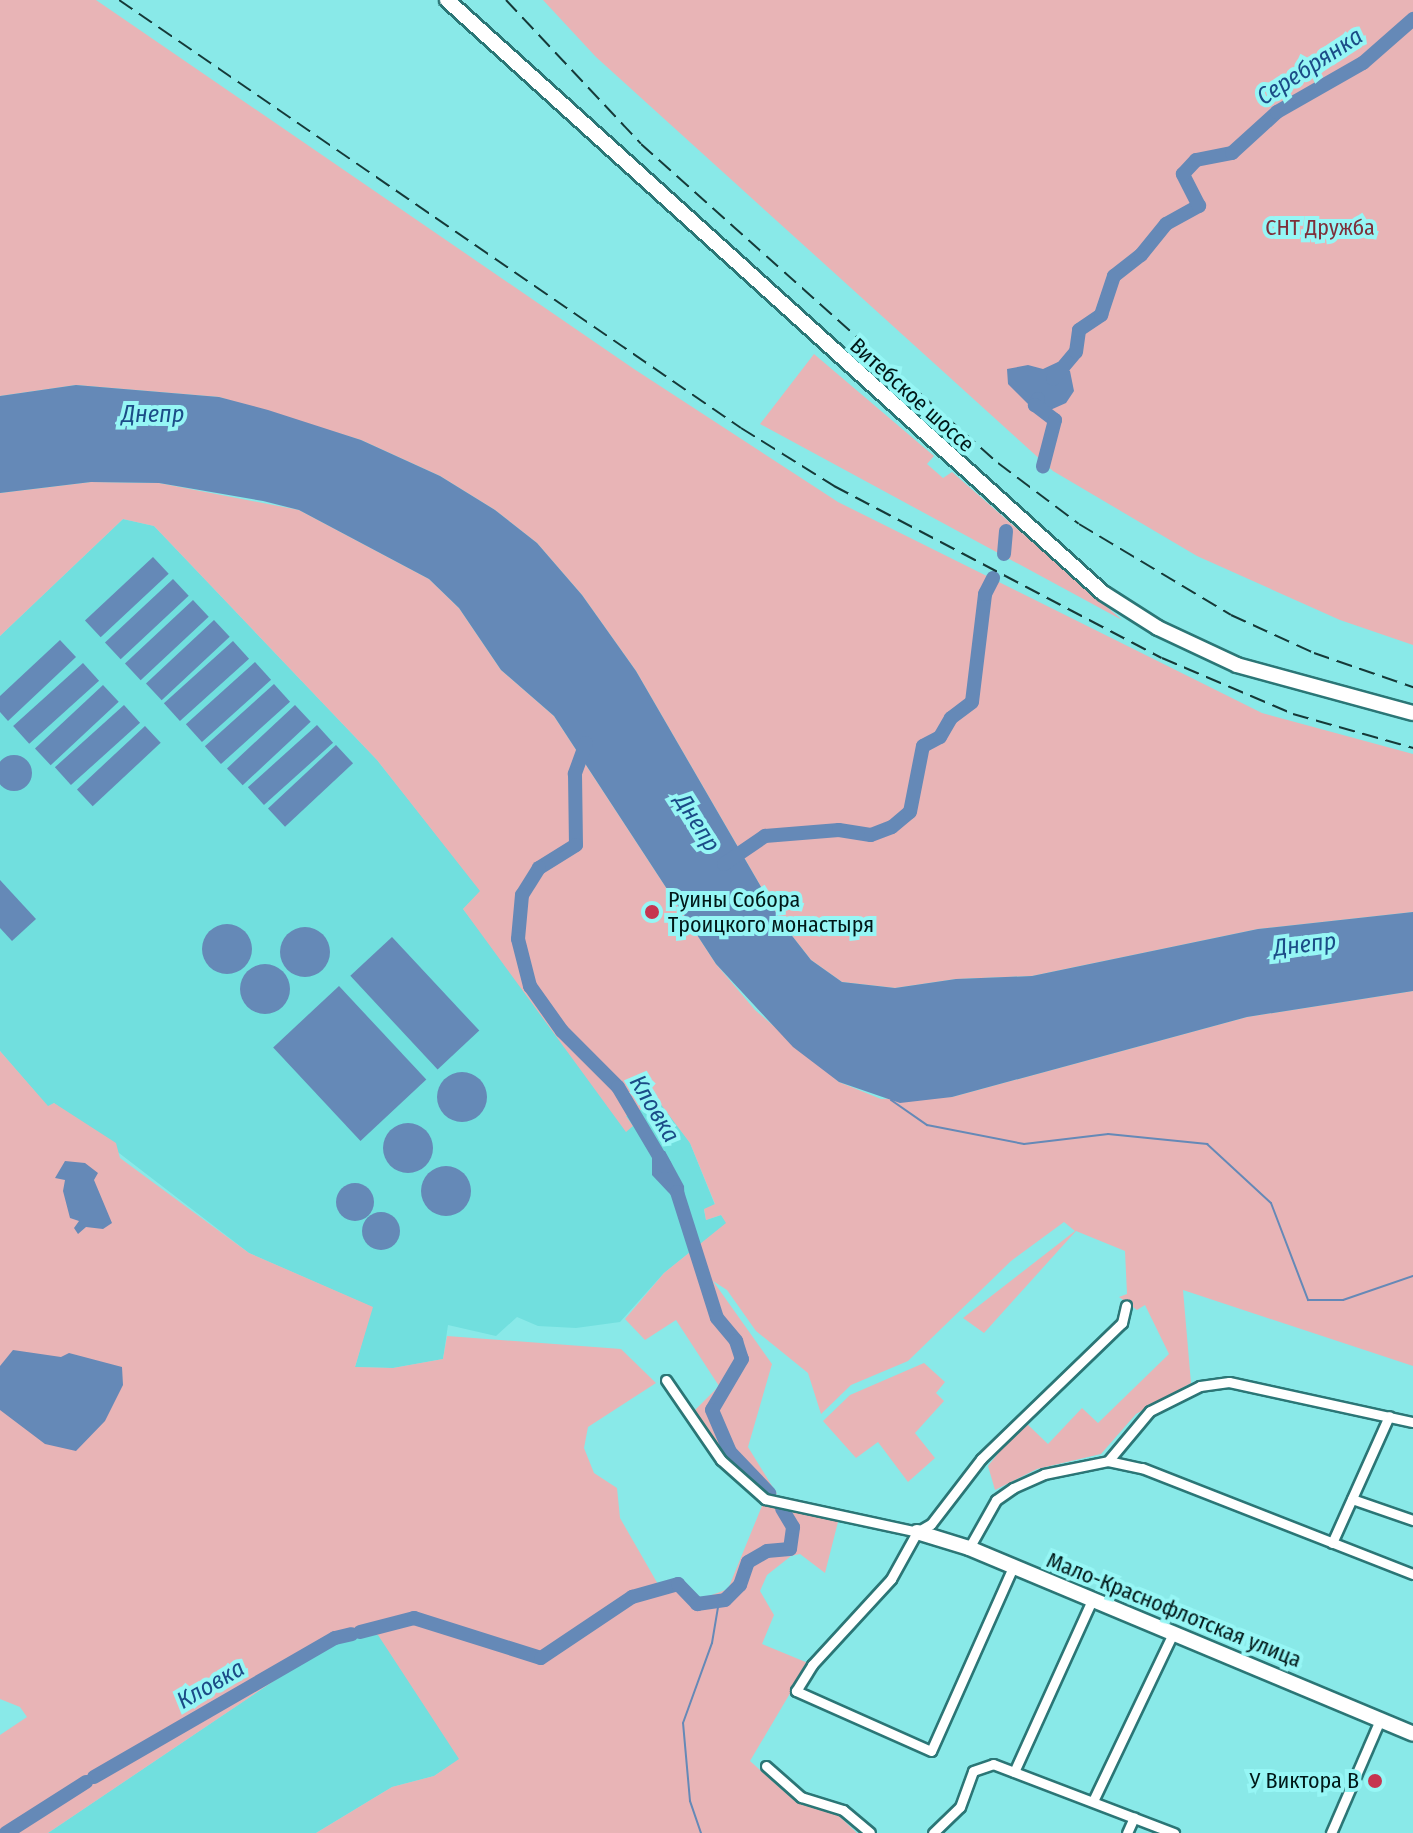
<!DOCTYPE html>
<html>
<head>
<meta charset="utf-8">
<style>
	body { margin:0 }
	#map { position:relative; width:1413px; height:1833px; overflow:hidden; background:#89e9e8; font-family:"Fira Sans Condensed",sans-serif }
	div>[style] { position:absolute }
	.built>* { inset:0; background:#71dfde }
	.green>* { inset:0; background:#e8b4b6 }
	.water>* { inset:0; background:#6589b7; transform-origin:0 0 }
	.round { border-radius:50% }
	.stream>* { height:2px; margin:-1px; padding:0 1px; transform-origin:1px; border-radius:1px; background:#6589b7 }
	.river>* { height:14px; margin:-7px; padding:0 7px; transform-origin:7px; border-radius:7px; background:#6589b7 }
	.roads { filter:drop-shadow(2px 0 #2b7676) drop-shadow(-2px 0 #2b7676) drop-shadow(0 2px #2b7676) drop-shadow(0 -2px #2b7676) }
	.street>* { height:9px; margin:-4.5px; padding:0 4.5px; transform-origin:4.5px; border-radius:4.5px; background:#fff }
	.secondary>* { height:14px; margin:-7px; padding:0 7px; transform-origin:7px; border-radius:7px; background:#fff }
	.primary>* { height:14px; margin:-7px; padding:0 7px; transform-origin:7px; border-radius:7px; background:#fff }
	.rail>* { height:2px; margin-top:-1px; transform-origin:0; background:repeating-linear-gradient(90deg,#153938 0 16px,transparent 0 24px) }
	.dots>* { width:22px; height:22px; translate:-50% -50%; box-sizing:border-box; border:4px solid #96f6f5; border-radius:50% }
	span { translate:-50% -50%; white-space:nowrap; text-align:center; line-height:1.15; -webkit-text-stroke:8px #96f6f5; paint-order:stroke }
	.park-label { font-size:22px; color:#7e2e39 }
	.street-label { font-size:22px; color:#001818 }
	.poi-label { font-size:22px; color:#001818 }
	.left { translate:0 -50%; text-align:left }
	.right { translate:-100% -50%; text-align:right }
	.water-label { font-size:24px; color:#1b4c87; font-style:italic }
</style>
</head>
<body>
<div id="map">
	<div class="built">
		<i style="clip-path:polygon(123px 519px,154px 526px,377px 760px,481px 891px,463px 909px,625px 1116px,660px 1101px,690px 1143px,715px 1205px,704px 1210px,706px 1220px,721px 1215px,727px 1223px,664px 1273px,620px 1322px,576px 1328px,538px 1326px,517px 1317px,496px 1336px,448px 1325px,443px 1359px,393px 1368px,355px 1367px,372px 1307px,249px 1253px,54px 1103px,48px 1107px,0 1051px,0 636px)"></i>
		<i style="clip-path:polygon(345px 1633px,378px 1634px,460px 1759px,434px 1776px,392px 1787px,316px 1833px,48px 1833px)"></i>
	</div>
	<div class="green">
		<i style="clip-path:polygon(0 0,96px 0,634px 369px,838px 502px,1262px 713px,1413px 754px,1413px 912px,1258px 929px,1032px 976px,956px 979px,895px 988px,842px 982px,811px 960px,782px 923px,636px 671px,582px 595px,537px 543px,495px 510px,440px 476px,361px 440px,219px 397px,76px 385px,0 396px)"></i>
		<i style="clip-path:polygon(543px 0,1413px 0,1413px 645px,1340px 620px,1197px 556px,1053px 471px,596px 57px)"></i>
		<i style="clip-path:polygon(814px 354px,934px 456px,927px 464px,943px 478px,952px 472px,1122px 620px,760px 424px)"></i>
		<i style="clip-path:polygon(91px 482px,159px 483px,299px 510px,429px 579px,459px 608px,501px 670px,554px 716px,716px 964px,755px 1010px,839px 1082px,881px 1099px,952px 1097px,1247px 1017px,1413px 991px,1413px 1366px,1183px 1290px,1191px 1383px,1136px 1414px,1101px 1454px,1037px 1469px,995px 1490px,988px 1466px,1024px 1421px,1048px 1444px,1082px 1408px,1098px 1423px,1169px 1354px,1145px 1305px,1137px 1310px,1119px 1297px,1127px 1294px,1125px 1251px,1076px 1231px,984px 1333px,963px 1318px,1075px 1231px,1064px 1222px,1011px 1261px,908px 1361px,851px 1385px,821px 1414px,808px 1373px,756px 1331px,727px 1290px,713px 1281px,772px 1364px,748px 1447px,777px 1494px,762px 1493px,717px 1450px,693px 1412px,719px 1386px,676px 1320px,645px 1340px,625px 1319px,664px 1273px,726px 1223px,721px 1215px,706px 1220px,704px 1209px,715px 1204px,690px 1143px,659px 1102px,626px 1116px,633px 1126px,626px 1132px,463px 909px,480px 891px,377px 760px,154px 526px,123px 519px,0 636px,0 493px)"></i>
		<i style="clip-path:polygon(0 1051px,48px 1106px,54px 1103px,116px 1143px,120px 1158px,249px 1253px,373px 1307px,355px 1367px,393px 1368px,443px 1359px,447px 1336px,621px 1349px,656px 1383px,588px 1427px,584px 1448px,594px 1473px,617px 1488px,620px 1518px,659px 1586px,678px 1582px,701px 1599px,728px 1589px,764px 1501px,839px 1518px,825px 1573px,800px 1554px,791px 1556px,767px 1575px,760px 1591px,774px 1615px,762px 1644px,808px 1663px,750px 1761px,797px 1803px,838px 1815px,857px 1833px,316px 1833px,392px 1787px,434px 1776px,459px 1759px,378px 1635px,345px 1633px,48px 1833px,0 1833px,0 1735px,27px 1717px,20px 1707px,0 1699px)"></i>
		<i style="clip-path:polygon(924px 1363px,945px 1382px,936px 1393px,944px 1401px,915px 1433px,935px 1458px,908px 1482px,878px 1442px,856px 1458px,823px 1421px,850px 1395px)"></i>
	</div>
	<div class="water">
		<i style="clip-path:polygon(1058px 362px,1070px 371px,1074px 391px,1066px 403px,1039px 415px,1008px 384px,1007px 369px,1028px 365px,1043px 369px)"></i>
		<i style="clip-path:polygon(76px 385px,219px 397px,268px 410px,361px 440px,440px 476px,495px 510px,537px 543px,582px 595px,636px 671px,782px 923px,811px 960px,842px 982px,895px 988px,956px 979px,1032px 976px,1258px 929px,1413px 912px,1413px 991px,1247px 1017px,952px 1097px,900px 1103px,839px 1082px,793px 1047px,716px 964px,554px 716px,501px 670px,459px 608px,429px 579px,299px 510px,263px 501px,159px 483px,91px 482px,0 493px,0 396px)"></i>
		<i style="left:153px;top:557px;width:23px;height:93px;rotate:47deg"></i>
		<i style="left:173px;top:579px;width:23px;height:93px;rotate:47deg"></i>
		<i style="left:193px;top:600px;width:23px;height:93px;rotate:47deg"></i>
		<i style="left:214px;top:620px;width:23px;height:93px;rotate:47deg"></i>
		<i style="clip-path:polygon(60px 640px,76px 657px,8px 721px,0 712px,0 696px)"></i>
		<i style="left:233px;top:641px;width:24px;height:93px;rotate:48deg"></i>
		<i style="left:255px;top:662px;width:24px;height:93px;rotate:48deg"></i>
		<i style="left:83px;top:663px;width:24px;height:94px;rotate:48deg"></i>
		<i style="left:274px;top:684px;width:24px;height:93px;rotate:48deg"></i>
		<i style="left:103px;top:685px;width:23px;height:93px;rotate:47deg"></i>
		<i style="left:124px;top:705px;width:24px;height:93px;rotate:48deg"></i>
		<i style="left:295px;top:705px;width:23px;height:93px;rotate:47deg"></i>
		<i style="left:317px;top:725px;width:24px;height:93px;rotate:48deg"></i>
		<i style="left:145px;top:726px;width:23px;height:93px;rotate:47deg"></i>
		<i style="left:336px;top:745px;width:25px;height:93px;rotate:47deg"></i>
		<i class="round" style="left:-4px;top:755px;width:36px;height:36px"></i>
		<i style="clip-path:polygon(0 880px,36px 919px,12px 941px,0 928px)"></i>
		<i class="round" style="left:202px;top:924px;width:50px;height:50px"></i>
		<i class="round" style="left:280px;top:927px;width:50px;height:50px"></i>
		<i style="left:392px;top:937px;width:128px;height:57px;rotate:47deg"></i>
		<i class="round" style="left:240px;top:964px;width:50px;height:50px"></i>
		<i style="left:339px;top:986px;width:128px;height:90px;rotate:47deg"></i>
		<i class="round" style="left:437px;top:1072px;width:50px;height:50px"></i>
		<i class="round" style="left:383px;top:1123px;width:50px;height:50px"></i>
		<i style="clip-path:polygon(652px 1150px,665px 1151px,684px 1186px,685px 1210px,652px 1175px)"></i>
		<i style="clip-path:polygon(65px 1161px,85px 1163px,98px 1173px,94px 1180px,112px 1223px,103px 1229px,86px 1227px,78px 1234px,74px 1228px,79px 1221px,70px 1218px,63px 1191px,65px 1180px,55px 1178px)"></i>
		<i class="round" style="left:421px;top:1166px;width:50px;height:50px"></i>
		<i class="round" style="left:336px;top:1183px;width:38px;height:38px"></i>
		<i class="round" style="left:362px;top:1212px;width:38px;height:38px"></i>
		<i style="clip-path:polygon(13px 1350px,61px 1357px,69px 1353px,122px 1367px,123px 1385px,105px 1421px,76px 1451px,45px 1444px,0 1410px,0 1366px)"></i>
	</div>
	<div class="stream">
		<i style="left:891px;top:1100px;width:44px;rotate:34.8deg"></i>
		<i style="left:927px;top:1125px;width:99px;rotate:11.1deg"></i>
		<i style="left:1024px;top:1144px;width:85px;rotate:-6.8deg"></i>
		<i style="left:1108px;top:1134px;width:100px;rotate:5.8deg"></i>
		<i style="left:1207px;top:1144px;width:87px;rotate:42.7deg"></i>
		<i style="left:1271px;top:1203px;width:104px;rotate:69.1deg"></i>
		<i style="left:1308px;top:1300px;width:35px"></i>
		<i style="left:1343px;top:1300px;width:74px;rotate:-18.9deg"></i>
		<i style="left:701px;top:1833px;width:34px;rotate:-109deg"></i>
		<i style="left:690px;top:1801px;width:78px;rotate:-95.1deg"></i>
		<i style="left:683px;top:1723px;width:85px;rotate:-70.1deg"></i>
		<i style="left:712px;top:1643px;width:43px;rotate:-80.5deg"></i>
	</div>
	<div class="river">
		<i style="left:1053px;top:379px;width:35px;rotate:-50deg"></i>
		<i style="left:1076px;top:352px;width:22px;rotate:-82deg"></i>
		<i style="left:1079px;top:330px;width:27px;rotate:-34deg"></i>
		<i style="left:1101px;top:315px;width:41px;rotate:-71.6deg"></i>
		<i style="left:1114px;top:276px;width:34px;rotate:-38deg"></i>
		<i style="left:1141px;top:255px;width:40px;rotate:-51deg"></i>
		<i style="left:1166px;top:224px;width:38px;rotate:-29deg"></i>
		<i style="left:1199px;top:206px;width:36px;rotate:-117deg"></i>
		<i style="left:1183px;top:174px;width:19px;rotate:-47deg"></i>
		<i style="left:1196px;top:160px;width:37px;rotate:-11deg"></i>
		<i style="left:1232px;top:153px;width:61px;rotate:-42.3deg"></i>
		<i style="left:1277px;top:112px;width:99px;rotate:-29.7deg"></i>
		<i style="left:1363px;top:63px;width:67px;rotate:-41.3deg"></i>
		<i style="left:1038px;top:399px;width:7px;rotate:117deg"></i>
		<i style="left:1035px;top:405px;width:25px;rotate:37deg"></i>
		<i style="left:1055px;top:420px;width:48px;rotate:104.6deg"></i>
		<i style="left:1004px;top:554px;width:23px;rotate:-85deg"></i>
		<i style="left:586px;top:743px;width:33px;rotate:110deg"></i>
		<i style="left:575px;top:774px;width:71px;rotate:89.2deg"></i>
		<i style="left:576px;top:845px;width:44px;rotate:148.1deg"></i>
		<i style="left:539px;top:868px;width:32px;rotate:122deg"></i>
		<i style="left:522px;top:895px;width:44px;rotate:95.2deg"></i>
		<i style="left:518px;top:939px;width:49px;rotate:75.7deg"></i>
		<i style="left:530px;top:986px;width:55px;rotate:54.6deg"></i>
		<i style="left:562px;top:1031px;width:79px;rotate:45deg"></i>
		<i style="left:618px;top:1087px;width:92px;rotate:59.3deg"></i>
		<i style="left:724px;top:864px;width:50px;rotate:-34.3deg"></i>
		<i style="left:765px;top:836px;width:74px;rotate:-4.6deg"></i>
		<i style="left:839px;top:830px;width:32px;rotate:9deg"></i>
		<i style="left:871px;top:835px;width:22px;rotate:-21deg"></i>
		<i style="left:892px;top:827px;width:23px;rotate:-40deg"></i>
		<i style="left:910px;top:812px;width:67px;rotate:-78.9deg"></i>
		<i style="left:923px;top:746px;width:19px;rotate:-28deg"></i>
		<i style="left:940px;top:737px;width:22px;rotate:-60deg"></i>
		<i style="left:951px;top:718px;width:26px;rotate:-37deg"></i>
		<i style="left:972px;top:702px;width:109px;rotate:-83.1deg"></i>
		<i style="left:985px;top:594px;width:18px;rotate:-63deg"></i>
		<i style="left:677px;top:1192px;width:132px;rotate:72.4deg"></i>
		<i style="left:717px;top:1318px;width:30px;rotate:50deg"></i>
		<i style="left:736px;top:1341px;width:19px;rotate:72deg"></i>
		<i style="left:742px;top:1359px;width:59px;rotate:120.5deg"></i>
		<i style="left:712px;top:1410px;width:46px;rotate:66.8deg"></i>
		<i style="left:730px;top:1452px;width:57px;rotate:46.4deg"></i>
		<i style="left:360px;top:1632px;width:56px;rotate:-14.5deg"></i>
		<i style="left:414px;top:1618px;width:133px;rotate:17.5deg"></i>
		<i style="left:541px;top:1658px;width:110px;rotate:-33.8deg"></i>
		<i style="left:632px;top:1597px;width:48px;rotate:-15.8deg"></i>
		<i style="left:678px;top:1584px;width:28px;rotate:46deg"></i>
		<i style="left:697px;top:1604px;width:28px;rotate:-8deg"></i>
		<i style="left:725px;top:1600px;width:21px;rotate:-45deg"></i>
		<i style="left:740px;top:1585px;width:24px;rotate:-71deg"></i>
		<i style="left:748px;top:1562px;width:22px;rotate:-30deg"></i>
		<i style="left:767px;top:1551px;width:23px;rotate:-5deg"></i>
		<i style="left:790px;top:1549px;width:22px;rotate:-82deg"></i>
		<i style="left:793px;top:1527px;width:21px;rotate:-121deg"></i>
		<i style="left:94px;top:1777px;width:278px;rotate:-30deg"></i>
		<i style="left:335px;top:1638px;width:17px;rotate:-13deg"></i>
		<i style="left:6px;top:1833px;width:95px;rotate:-32.5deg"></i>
	</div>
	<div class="roads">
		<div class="street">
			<i style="left:666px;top:1380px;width:97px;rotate:55.5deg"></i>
			<i style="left:721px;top:1460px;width:59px;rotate:41.6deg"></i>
			<i style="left:765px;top:1499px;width:156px;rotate:12.2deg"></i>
			<i style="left:1108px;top:1461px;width:65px;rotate:-50deg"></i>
			<i style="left:1150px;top:1411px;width:56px;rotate:-26.6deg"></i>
			<i style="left:1200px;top:1386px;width:29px;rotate:-8deg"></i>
			<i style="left:1229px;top:1382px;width:188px;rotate:12.3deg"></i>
			<i style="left:1352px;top:1499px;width:65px;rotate:19deg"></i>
			<i style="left:1332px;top:1543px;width:139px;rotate:-65.8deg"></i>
			<i style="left:969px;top:1548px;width:55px;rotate:-60.6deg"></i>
			<i style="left:996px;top:1500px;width:21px;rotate:-35deg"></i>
			<i style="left:1013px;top:1488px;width:34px;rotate:-24deg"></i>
			<i style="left:1044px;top:1474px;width:65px;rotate:-11.5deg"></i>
			<i style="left:1108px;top:1461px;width:35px;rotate:12deg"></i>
			<i style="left:1142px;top:1468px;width:291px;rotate:21.4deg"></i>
			<i style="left:1013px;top:1567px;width:201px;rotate:114deg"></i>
			<i style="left:931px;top:1751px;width:148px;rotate:-156deg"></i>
			<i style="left:796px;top:1691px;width:31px;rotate:-58deg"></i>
			<i style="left:812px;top:1665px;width:117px;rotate:-47.4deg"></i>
			<i style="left:891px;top:1579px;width:54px;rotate:-61deg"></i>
			<i style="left:917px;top:1532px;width:16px;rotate:-30deg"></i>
			<i style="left:931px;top:1524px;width:82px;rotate:-52.4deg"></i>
			<i style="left:981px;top:1459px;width:196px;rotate:-44deg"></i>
			<i style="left:1122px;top:1323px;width:18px;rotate:-77deg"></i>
			<i style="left:766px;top:1766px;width:47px;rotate:41.5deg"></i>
			<i style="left:801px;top:1797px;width:44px;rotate:17.2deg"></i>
			<i style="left:843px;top:1810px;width:35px;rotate:40deg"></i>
			<i style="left:1014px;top:1772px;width:189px;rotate:-65.6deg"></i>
			<i style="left:1093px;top:1801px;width:186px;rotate:-64.5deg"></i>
			<i style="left:933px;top:1833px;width:37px;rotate:-44deg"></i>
			<i style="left:960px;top:1807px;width:38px;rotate:-70deg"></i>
			<i style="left:973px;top:1771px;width:21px;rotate:-19deg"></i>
			<i style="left:993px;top:1764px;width:194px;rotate:20.9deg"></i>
			<i style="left:1127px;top:1833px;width:17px;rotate:-66deg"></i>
			<i style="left:1331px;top:1833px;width:123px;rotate:-66.6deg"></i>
		</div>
		<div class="secondary">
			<i style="left:917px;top:1532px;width:54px;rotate:17.1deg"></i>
			<i style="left:969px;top:1548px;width:481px;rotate:22.7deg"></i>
		</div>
		<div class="primary">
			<i style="left:447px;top:0;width:884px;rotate:42.11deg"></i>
			<i style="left:1103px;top:593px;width:65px;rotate:32.5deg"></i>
			<i style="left:1158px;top:628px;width:87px;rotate:25.1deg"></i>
			<i style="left:1237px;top:665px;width:182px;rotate:15.3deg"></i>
		</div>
	</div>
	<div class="rail">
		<i style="left:119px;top:0;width:755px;rotate:34.53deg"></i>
		<i style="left:741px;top:428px;width:110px;rotate:31.9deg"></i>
		<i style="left:834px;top:486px;width:370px;rotate:27.7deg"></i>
		<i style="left:1162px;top:658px;width:142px;rotate:23.1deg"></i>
		<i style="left:1293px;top:714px;width:125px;rotate:15.8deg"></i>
		<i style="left:506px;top:0;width:197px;rotate:46.8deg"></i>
		<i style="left:641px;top:144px;width:479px;rotate:41.8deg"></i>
		<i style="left:998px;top:463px;width:101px;rotate:37deg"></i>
		<i style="left:1079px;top:524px;width:177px;rotate:30.9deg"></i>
		<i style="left:1231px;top:615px;width:91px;rotate:24.6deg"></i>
		<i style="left:1314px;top:653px;width:105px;rotate:19deg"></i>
	</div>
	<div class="dots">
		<i style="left:652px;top:912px;background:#c63550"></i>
		<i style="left:1375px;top:1781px;background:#c63550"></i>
	</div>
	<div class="park-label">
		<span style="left:1320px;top:228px">СНТ Дружба</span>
	</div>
	<div class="street-label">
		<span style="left:912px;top:395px;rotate:42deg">Витебское шоссе</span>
		<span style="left:1174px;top:1610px;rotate:22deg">Мало-Краснофлотская улица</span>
	</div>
	<div class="poi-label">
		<span class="left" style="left:668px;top:912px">Руины Собора<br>Троицкого монастыря</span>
		<span class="right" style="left:1359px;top:1781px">У Виктора В</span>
	</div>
	<div class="water-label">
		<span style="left:1310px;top:67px;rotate:-33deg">Серебрянка</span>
		<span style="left:153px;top:415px">Днепр</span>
		<span style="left:697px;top:823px;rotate:58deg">Днепр</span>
		<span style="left:1305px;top:945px;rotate:-7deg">Днепр</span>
		<span style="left:654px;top:1109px;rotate:59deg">Кловка</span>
		<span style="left:211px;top:1685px;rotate:-30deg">Кловка</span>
	</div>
</div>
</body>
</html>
